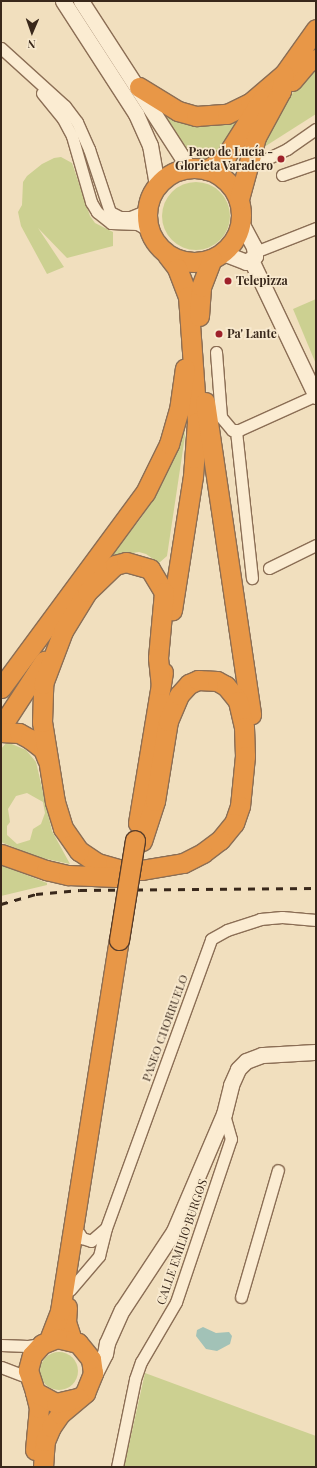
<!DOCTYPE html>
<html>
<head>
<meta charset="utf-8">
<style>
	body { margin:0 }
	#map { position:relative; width:317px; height:1468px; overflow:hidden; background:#f1dfbe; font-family:"Playfair Display",serif }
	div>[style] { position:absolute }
	.green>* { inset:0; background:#ccd091 }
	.round { border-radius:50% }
	.water>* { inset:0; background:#a2c2b7 }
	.roads { filter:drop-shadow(1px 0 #8b6e55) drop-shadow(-1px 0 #8b6e55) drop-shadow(0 1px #8b6e55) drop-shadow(0 -1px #8b6e55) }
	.street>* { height:11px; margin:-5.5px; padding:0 5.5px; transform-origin:5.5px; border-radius:5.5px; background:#fbecd2 }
	.secondary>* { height:15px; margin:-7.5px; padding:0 7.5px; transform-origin:7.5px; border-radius:7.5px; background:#fbecd2 }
	.highway>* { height:19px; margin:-9.5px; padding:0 9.5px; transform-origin:9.5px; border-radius:9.5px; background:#e89747 }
	.highway>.ring { margin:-9.5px; padding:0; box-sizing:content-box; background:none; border:19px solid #e89747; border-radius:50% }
	.rail>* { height:3px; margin-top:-1.5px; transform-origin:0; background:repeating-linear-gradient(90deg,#39281b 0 7px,transparent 0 14px) }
	.bridges { filter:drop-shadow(1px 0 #583d2a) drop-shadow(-1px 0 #583d2a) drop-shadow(0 1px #583d2a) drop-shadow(0 -1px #583d2a) }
	.highway-bridge>* { height:19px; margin:-9.5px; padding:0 9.5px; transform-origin:9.5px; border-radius:9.5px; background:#e89747 }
	.dots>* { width:11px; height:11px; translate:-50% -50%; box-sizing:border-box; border:2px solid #f8e9ce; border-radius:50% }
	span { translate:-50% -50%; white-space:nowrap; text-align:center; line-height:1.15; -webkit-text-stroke:3.5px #f8e9ce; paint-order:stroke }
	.poi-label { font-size:12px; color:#39281b; font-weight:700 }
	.right { translate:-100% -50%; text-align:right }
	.left { translate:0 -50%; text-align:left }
	.street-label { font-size:12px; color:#39281b }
	.frame { position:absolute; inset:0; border:2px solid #39281b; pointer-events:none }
	.north { position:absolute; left:12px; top:12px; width:40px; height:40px; -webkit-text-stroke:3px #f8e9ce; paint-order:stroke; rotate:182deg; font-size:11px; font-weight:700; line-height:16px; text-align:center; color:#39281b }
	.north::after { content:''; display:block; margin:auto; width:14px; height:18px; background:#39281b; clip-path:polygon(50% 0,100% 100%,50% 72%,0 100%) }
</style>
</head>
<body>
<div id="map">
	<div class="green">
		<i style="clip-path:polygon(316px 69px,316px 114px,261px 149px,292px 94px,309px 73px)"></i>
		<i style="clip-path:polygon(163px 111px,247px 111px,235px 135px,209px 159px,202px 159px,189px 153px,182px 145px)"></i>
		<i style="clip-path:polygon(61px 157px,72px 163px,90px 216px,95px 223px,113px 232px,113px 246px,67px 258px,38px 228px,64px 267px,47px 274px,21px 226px,18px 212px,22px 205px,23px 182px,27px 176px,42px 164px,54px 158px)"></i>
		<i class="round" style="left:162px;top:182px;width:68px;height:68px"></i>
		<i style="clip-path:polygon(316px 299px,316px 364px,293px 309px)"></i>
		<i style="clip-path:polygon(183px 423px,185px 436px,167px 556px,159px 563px,146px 554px,139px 552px,111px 556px,141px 518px,160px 487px)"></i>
		<i style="clip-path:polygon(evenodd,7px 742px,26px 750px,36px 762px,52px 831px,70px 864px,37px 857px,1px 842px,1px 749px,7px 742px,27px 793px,43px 802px,45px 813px,41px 824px,33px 829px,30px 840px,17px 844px,7px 835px,7px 826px,10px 822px,8px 809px,16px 796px,27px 793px)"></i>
		<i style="clip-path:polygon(1px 865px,47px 883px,47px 885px,1px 896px)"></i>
		<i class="round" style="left:40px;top:1352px;width:38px;height:38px"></i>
		<i style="clip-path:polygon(145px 1373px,316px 1436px,316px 1467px,124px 1467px)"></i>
	</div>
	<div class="water">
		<i style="clip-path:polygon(203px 1327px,216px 1333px,229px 1332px,232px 1336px,230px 1344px,217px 1351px,206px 1349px,196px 1336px,197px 1330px)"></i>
	</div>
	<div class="roads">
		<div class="street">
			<i style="left:1px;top:48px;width:86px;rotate:42.2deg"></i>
			<i style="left:65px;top:106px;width:20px;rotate:53deg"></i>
			<i style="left:77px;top:122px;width:30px;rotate:66deg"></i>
			<i style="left:89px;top:149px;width:66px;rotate:71.6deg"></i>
			<i style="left:110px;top:212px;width:11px;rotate:27deg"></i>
			<i style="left:120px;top:217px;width:10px"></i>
			<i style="left:130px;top:217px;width:18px;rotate:-22deg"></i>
			<i style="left:42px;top:93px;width:33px;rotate:51deg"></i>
			<i style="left:63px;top:119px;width:19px;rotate:62deg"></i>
			<i style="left:72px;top:136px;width:69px;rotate:73.9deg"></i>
			<i style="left:91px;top:202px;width:12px;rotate:59deg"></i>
			<i style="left:97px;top:212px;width:18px;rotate:38deg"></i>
			<i style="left:111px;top:223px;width:26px;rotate:2deg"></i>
			<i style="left:137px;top:224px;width:13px;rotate:29deg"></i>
			<i style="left:246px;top:169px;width:46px;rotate:-26deg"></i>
			<i style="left:287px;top:149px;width:35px;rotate:-35deg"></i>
			<i style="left:282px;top:175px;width:36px;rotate:-19deg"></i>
			<i style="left:255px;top:252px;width:66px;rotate:-21.5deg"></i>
			<i style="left:216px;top:352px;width:65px;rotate:85.6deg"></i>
			<i style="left:221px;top:417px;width:17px;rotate:50deg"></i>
			<i style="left:232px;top:430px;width:7px"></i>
			<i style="left:239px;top:430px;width:85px;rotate:-24.4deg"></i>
			<i style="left:236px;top:431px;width:148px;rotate:83.8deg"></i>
			<i style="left:269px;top:568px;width:52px;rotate:-26.1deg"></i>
			<i style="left:79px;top:1233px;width:6px;rotate:59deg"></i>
			<i style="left:82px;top:1238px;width:9px;rotate:18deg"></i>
			<i style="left:91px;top:1241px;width:18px;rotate:-41deg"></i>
			<i style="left:70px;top:1290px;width:45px;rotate:-49.5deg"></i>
			<i style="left:99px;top:1256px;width:29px;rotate:-76deg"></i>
			<i style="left:106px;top:1228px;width:307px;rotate:-70deg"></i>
			<i style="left:211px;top:939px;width:18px;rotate:-29deg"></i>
			<i style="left:227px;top:930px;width:35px;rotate:-18deg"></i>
			<i style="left:260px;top:919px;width:22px;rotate:-5deg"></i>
			<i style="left:282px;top:917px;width:34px;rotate:5deg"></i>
			<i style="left:241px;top:1297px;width:132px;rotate:-73.8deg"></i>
			<i style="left:1px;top:1345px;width:27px;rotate:2deg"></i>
			<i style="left:28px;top:1346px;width:14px;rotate:-8deg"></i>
			<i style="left:1px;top:1367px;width:30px;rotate:21deg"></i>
			<i style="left:117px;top:1467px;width:90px;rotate:-78.4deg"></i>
			<i style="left:135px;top:1379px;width:18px;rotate:-71deg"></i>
			<i style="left:141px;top:1362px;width:69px;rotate:-59.7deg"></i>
			<i style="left:176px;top:1302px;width:172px;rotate:-71.4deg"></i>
			<i style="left:231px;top:1139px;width:26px;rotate:-106deg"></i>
		</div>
		<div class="secondary">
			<i style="left:63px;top:1px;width:135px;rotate:57.1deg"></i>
			<i style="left:136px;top:114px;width:34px;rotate:66deg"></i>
			<i style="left:150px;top:145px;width:41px;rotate:80.1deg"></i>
			<i style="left:81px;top:1px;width:199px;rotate:57.1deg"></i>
			<i style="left:223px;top:253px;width:25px;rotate:21deg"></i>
			<i style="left:246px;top:262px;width:11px;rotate:-34deg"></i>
			<i style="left:255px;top:256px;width:9px;rotate:-96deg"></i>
			<i style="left:254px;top:247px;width:27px;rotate:-118deg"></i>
			<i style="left:251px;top:260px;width:151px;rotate:64.5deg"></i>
			<i style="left:92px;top:1379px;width:28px;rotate:-63deg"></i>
			<i style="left:105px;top:1354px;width:11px;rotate:-80deg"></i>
			<i style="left:107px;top:1343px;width:36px;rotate:-66deg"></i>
			<i style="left:122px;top:1310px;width:95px;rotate:-56.6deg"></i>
			<i style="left:174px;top:1231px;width:127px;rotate:-66.9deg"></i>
			<i style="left:224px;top:1114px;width:30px;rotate:-76deg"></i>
			<i style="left:231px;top:1085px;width:17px;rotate:-66deg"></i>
			<i style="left:238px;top:1069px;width:11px;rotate:-45deg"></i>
			<i style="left:246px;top:1061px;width:17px;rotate:-21deg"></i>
			<i style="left:262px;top:1055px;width:54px;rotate:-3.2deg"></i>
		</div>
		<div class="highway">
			<i style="left:292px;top:81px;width:25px;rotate:-50deg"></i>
			<i style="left:308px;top:62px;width:9px;rotate:-21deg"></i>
			<i style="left:139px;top:87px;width:46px;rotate:31.6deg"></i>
			<i style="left:178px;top:111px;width:19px;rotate:16deg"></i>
			<i style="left:196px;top:116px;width:31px;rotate:-4deg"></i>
			<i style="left:227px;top:114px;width:25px;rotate:-26deg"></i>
			<i style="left:250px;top:103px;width:45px;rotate:-40.5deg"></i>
			<i style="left:284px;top:74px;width:55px;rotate:-54.6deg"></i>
			<i class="ring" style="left:147px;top:168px;width:75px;height:75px"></i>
			<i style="left:207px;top:170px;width:24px;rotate:-36deg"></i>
			<i style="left:226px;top:156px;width:71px;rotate:-57.7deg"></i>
			<i style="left:239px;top:199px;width:64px;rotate:-74.7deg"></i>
			<i style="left:256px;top:137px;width:52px;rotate:-61.5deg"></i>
			<i style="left:281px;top:91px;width:17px;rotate:-80deg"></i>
			<i style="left:167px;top:255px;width:16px;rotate:52deg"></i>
			<i style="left:177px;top:268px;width:30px;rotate:69deg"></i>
			<i style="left:188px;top:296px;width:126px;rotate:85.9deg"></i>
			<i style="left:197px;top:422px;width:54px;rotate:94.2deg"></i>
			<i style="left:193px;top:476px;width:136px;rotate:98.9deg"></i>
			<i style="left:199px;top:316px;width:29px;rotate:-86deg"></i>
			<i style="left:201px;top:287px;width:30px;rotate:-69deg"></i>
			<i style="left:205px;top:402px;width:316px;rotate:81.6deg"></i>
			<i style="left:1px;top:688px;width:242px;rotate:-53.6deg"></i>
			<i style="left:145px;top:493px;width:55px;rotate:-63.9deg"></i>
			<i style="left:169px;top:444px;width:35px;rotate:-74deg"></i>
			<i style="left:179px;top:410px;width:42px;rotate:-81.9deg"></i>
			<i style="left:1px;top:727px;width:79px;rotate:-56.9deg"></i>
			<i style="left:1px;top:732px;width:18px;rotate:3deg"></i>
			<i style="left:19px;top:733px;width:13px;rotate:29deg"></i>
			<i style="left:30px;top:739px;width:16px;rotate:38deg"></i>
			<i style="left:43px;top:749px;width:11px;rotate:68deg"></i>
			<i style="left:138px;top:823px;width:153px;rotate:-80.6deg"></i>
			<i style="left:142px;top:841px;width:42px;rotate:-72deg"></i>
			<i style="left:155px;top:801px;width:81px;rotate:-80.8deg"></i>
			<i style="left:168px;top:721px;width:28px;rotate:-67deg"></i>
			<i style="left:179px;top:695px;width:15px;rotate:-48deg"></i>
			<i style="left:189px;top:684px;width:10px;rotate:-24deg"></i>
			<i style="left:198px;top:680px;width:19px;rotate:3deg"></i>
			<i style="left:217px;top:681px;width:10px;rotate:29deg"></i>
			<i style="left:226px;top:686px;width:19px;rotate:51deg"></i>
			<i style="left:238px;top:701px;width:27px;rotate:77deg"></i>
			<i style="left:244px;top:727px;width:29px;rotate:88deg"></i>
			<i style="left:245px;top:756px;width:50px;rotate:95.7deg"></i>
			<i style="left:240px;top:806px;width:18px;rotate:109deg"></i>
			<i style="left:234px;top:823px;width:22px;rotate:129deg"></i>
			<i style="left:220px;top:840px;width:21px;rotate:143deg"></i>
			<i style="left:203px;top:853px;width:22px;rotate:153deg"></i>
			<i style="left:183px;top:863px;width:43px;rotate:170.5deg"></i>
			<i style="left:141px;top:870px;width:23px;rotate:-178deg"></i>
			<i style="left:118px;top:869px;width:22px;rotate:-164deg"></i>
			<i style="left:97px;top:863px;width:22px;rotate:-146deg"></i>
			<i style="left:79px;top:851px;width:28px;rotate:-125deg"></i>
			<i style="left:63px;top:828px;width:27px;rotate:-107deg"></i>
			<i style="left:55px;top:802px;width:81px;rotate:-99.2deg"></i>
			<i style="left:42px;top:722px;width:38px;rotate:-88deg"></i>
			<i style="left:43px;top:684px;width:57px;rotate:-69.3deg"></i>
			<i style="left:63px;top:631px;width:46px;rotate:-58.4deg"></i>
			<i style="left:87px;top:592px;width:39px;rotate:-44deg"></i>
			<i style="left:115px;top:565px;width:11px;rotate:-15deg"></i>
			<i style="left:126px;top:562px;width:25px;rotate:16deg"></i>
			<i style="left:150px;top:569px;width:27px;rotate:59deg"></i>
			<i style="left:164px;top:592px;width:66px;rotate:95.2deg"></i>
			<i style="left:158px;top:658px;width:27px;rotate:84deg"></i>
			<i style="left:1px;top:854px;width:48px;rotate:19.6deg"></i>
			<i style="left:46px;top:870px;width:23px;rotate:13deg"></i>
			<i style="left:68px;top:875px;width:48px;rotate:2.4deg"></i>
			<i style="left:67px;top:1307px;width:15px;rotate:94deg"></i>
			<i style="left:66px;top:1322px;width:20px;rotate:72deg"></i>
			<i style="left:49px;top:1340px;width:31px;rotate:-69deg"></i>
			<i style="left:60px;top:1311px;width:376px;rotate:-81deg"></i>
			<i style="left:35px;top:1450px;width:42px;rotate:-84.6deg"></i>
			<i style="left:39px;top:1408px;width:16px;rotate:-104deg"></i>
			<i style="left:43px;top:1467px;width:26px;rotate:-86deg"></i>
			<i style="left:45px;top:1441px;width:15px;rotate:-67deg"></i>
			<i style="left:51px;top:1427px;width:16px;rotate:-55deg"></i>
			<i style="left:60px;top:1414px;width:33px;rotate:-40deg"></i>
			<i style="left:85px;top:1393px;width:22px;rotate:-68deg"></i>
			<i style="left:93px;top:1373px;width:14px;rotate:-98deg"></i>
			<i style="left:91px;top:1359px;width:21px;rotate:-129deg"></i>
			<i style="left:78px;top:1343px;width:22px;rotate:-167deg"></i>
			<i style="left:57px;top:1338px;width:16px;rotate:158deg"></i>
			<i style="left:42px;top:1344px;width:15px;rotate:132deg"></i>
			<i style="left:32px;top:1355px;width:16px;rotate:105deg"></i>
			<i style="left:28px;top:1370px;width:23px;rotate:72deg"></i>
			<i style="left:35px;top:1392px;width:24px;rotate:28deg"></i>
			<i style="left:56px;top:1403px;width:23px;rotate:-13deg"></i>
		</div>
	</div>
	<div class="rail">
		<i style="left:1px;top:904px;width:36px;rotate:-16deg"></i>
		<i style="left:36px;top:894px;width:44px;rotate:-5.2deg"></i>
		<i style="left:80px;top:890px;width:236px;rotate:-0.5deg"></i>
	</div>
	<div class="bridges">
		<div class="highway-bridge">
			<i style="left:119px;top:940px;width:101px;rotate:-80.9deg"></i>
		</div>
	</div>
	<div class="dots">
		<i style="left:281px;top:159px;background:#9e212a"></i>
		<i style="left:228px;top:281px;background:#9e212a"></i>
		<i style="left:219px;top:334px;background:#9e212a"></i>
	</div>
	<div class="poi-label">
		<span class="right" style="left:273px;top:159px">Paco de Lucía -<br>Glorieta Varadero</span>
		<span class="left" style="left:236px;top:281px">Telepizza</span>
		<span class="left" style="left:227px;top:334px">Pa' Lante</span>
	</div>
	<div class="street-label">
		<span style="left:165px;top:1028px;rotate:-70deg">PASEO CHORRUELO</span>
		<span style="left:182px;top:1242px;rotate:-71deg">CALLE EMILIO BURGOS</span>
	</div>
	<div class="frame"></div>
	<div class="north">N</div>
</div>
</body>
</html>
